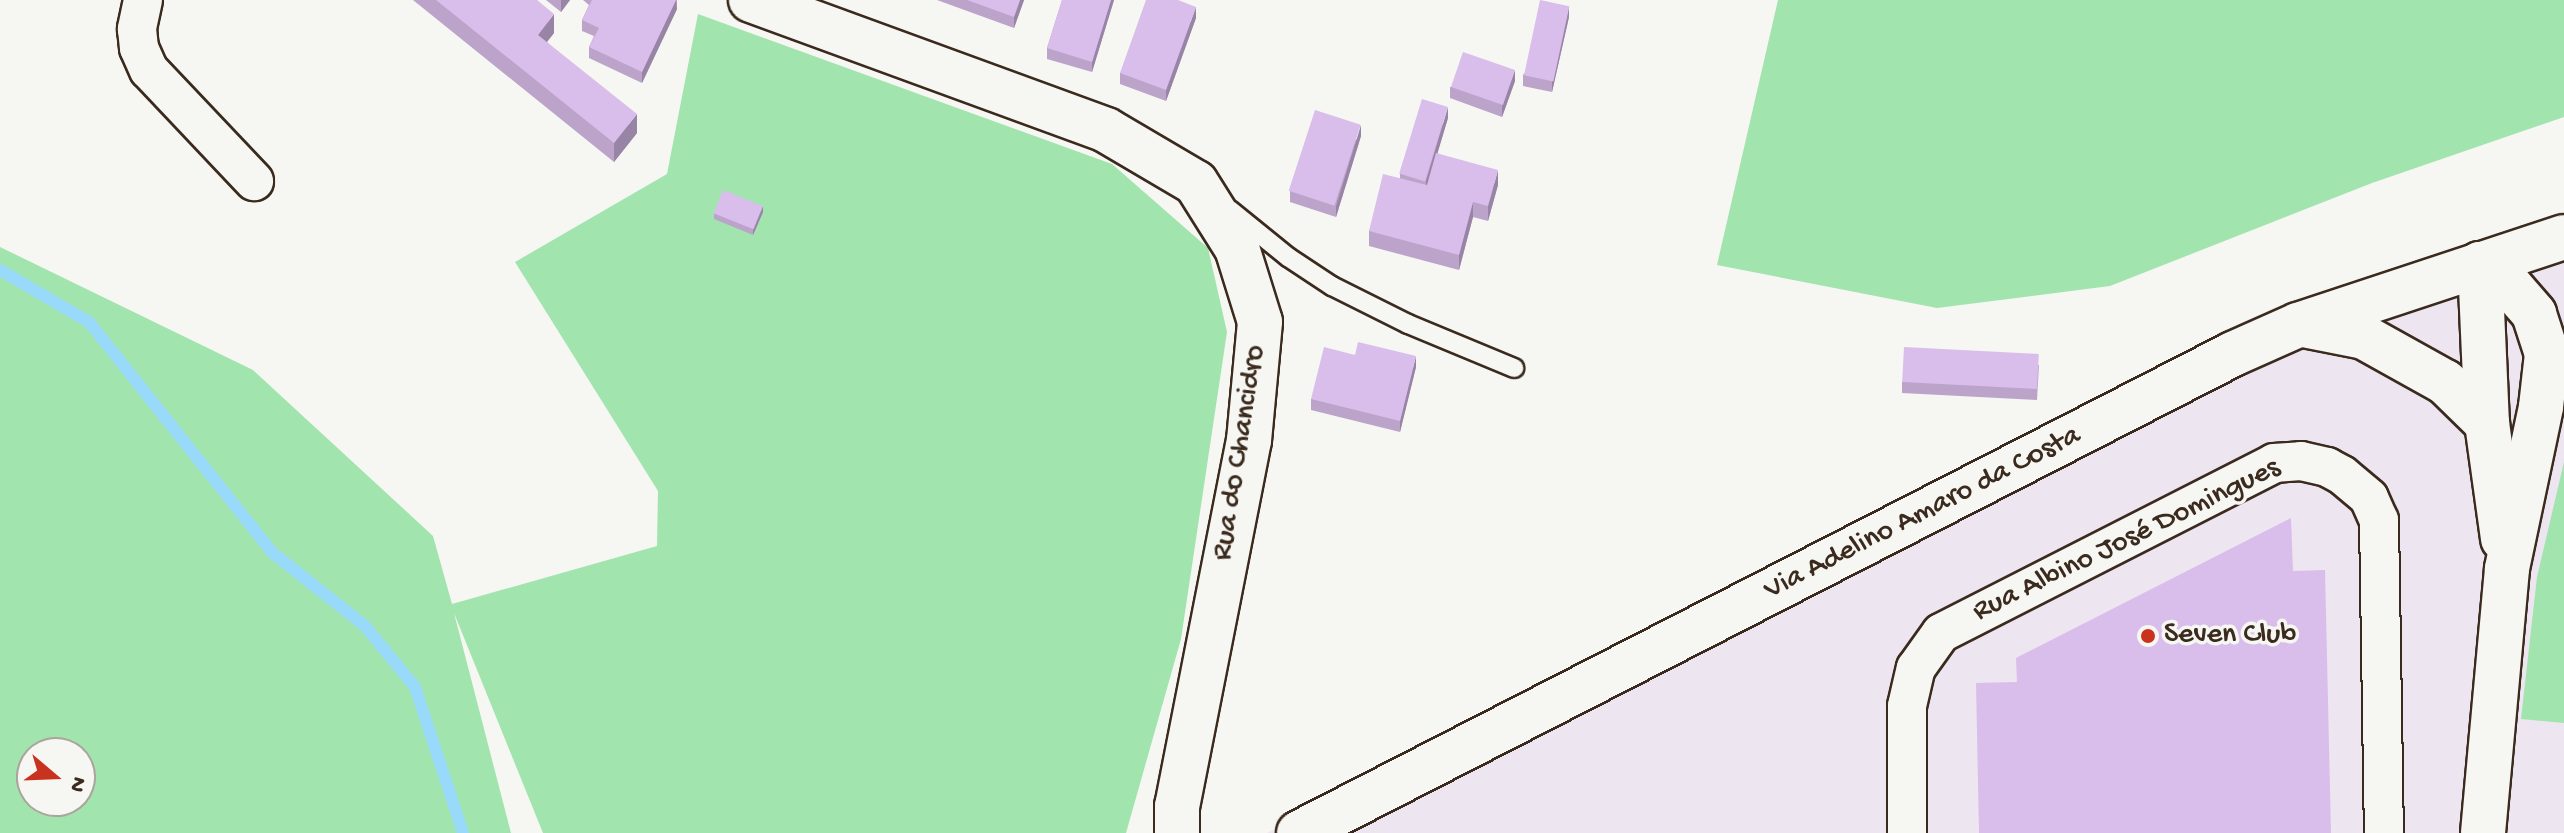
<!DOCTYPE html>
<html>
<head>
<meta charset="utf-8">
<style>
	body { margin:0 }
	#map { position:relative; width:2564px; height:833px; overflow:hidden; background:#f6f6f2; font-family:"Gochi Hand",sans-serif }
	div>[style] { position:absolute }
	.built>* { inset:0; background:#ede5f0 }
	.green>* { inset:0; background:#a1e4ae }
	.stream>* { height:12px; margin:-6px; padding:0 6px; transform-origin:6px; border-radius:6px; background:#99d9fa }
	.roads { filter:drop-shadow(2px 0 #3b2a1e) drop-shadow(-2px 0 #3b2a1e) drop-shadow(0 2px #3b2a1e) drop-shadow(0 -2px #3b2a1e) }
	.service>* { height:18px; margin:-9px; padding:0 9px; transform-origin:9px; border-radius:9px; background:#f6f6f2 }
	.minor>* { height:38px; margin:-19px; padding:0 19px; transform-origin:19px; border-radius:19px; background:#f6f6f2 }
	.tertiary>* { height:44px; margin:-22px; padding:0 22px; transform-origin:22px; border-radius:22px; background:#f6f6f2 }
	.secondary>* { height:44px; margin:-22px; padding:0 22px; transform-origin:22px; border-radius:22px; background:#f6f6f2 }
	.wall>* { inset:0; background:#bba3ca }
	.shaded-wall>* { inset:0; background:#9884a4 }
	.building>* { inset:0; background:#d9bdeb; transform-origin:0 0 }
	.dots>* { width:22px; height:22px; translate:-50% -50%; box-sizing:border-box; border:4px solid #f6f6f2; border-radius:50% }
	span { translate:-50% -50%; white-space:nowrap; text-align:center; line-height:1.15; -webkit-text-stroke:7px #f6f6f2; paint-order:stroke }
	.street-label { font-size:30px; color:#3b2a1e }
	.poi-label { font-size:30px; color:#3b2a1e }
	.left { translate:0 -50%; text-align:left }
	.north { position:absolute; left:16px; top:737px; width:80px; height:80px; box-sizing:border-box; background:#f6f6f2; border:2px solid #aba49d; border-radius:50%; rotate:109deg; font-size:22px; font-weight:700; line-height:32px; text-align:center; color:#3b2a1e }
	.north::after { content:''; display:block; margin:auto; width:28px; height:36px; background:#c8321e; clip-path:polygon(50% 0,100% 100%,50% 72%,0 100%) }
</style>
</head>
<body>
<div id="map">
	<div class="built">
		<i style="clip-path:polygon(2564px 247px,2564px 833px,1267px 833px,2234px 351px)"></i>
	</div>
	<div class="green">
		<i style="clip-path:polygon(1778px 0,2564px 0,2564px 117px,2372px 183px,2110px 286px,1937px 308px,1717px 265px)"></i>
		<i style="clip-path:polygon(evenodd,698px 14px,1112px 164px,1208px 248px,1227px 332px,1181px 639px,1126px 833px,543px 833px,454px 613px,511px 833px,0 833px,0 247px,253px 370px,433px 536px,452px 604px,657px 546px,658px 491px,515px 262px,667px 174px,698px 14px,32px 753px,80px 753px,80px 801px,32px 801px,32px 753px)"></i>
		<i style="clip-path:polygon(2564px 462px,2564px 723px,2521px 719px,2537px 577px)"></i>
	</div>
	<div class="stream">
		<i style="left:0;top:270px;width:103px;rotate:30.3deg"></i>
		<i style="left:89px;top:322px;width:295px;rotate:51.5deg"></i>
		<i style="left:273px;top:553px;width:117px;rotate:38.4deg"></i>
		<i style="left:365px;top:626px;width:79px;rotate:50.7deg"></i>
		<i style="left:415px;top:687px;width:154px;rotate:71.8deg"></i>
	</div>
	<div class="roads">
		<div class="service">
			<i style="left:1230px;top:210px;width:75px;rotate:39deg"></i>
			<i style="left:1288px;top:257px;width:53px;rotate:33.4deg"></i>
			<i style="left:1332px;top:286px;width:85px;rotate:26.6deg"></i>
			<i style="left:1408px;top:324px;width:115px;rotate:22.5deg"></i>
		</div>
		<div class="minor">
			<i style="left:143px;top:0;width:30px;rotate:102deg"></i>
			<i style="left:137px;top:29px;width:19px;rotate:84deg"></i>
			<i style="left:139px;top:48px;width:24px;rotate:66deg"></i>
			<i style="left:149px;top:70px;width:153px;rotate:46.6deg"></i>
			<i style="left:1907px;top:833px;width:127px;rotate:-90deg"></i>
			<i style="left:1907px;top:706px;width:39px;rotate:-77deg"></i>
			<i style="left:1916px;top:668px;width:43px;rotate:-54.5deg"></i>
			<i style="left:1941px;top:633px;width:374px;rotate:-27deg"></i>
			<i style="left:2274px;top:463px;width:27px;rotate:-4deg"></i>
			<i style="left:2301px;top:461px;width:27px;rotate:13deg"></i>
			<i style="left:2327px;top:467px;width:17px;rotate:28deg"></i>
			<i style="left:2342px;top:475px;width:35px;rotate:40deg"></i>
			<i style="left:2369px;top:498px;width:24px;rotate:66deg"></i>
			<i style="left:2379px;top:520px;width:313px;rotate:89.1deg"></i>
		</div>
		<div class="tertiary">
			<i style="left:751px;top:0;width:378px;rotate:20.1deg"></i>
			<i style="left:1106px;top:130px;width:104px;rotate:30.5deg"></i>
			<i style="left:1196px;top:183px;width:77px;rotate:57.8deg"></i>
			<i style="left:1237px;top:248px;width:77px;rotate:72.7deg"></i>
			<i style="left:1260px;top:322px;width:119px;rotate:95.3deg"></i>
			<i style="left:1249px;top:440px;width:373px;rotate:101.1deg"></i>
			<i style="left:1177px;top:806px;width:27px;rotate:90deg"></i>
		</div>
		<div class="secondary">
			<i style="left:2480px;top:264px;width:37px;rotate:36deg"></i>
			<i style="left:2510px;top:286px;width:37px;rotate:49deg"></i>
			<i style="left:2534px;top:314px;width:42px;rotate:72deg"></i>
			<i style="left:2547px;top:354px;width:53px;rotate:96.5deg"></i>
			<i style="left:2541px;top:407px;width:166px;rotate:101.9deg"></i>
			<i style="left:2507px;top:569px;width:265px;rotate:95.2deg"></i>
			<i style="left:2480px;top:264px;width:159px;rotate:87.5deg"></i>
			<i style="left:2487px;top:423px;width:117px;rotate:82.1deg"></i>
			<i style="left:2303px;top:325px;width:62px;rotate:11.1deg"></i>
			<i style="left:2364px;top:337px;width:93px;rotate:29.1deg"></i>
			<i style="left:2445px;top:382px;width:59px;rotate:44.3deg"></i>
			<i style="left:1299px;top:833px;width:1050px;rotate:-27.15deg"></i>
			<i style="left:2233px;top:354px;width:71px;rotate:-24deg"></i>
			<i style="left:2298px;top:325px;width:280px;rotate:-18.3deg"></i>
		</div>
	</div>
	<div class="wall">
		<i style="clip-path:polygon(413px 0,537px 0,554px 33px,547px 42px,637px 133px,614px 162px)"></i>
		<i style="clip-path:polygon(546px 0,570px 0,561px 12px)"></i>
		<i style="clip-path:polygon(583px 0,677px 0,677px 9px,642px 83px,589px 58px,589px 47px,594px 36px,582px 31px,582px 20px,589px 5px)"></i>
		<i style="clip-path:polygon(937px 0,1024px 0,1014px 28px)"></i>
		<i style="clip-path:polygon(1062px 0,1114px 0,1092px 72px,1047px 59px,1047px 48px)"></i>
		<i style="clip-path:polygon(1569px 17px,1552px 92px,1523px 86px,1523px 75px)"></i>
		<i style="clip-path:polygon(1196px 18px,1166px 101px,1120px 84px,1120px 73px)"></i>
		<i style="clip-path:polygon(1515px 81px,1502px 117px,1450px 98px,1450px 87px)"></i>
		<i style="clip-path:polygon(1448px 118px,1437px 153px,1498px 185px,1488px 221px,1473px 217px,1459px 270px,1369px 246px,1369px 231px,1400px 178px,1400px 174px)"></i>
		<i style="clip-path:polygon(1361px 136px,1336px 217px,1290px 202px,1290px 191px)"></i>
		<i style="clip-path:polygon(763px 212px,753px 235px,714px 219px,714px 213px)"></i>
		<i style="clip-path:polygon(2039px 365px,2037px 400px,1902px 393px,1902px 382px)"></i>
		<i style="clip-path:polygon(1416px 367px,1400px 432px,1311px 410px,1311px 399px)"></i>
	</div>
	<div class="shaded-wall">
		<i style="clip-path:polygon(561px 0,570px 0,561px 12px)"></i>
		<i style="clip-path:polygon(676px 0,677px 9px,642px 83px,642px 72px)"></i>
		<i style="clip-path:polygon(1020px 0,1024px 0,1014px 28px,1014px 17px)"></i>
		<i style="clip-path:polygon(1111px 0,1114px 0,1092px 72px,1092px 62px)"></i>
		<i style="clip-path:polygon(1569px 6px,1569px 17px,1552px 92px,1552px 81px)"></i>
		<i style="clip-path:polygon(1196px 7px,1196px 18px,1166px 101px,1166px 90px)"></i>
		<i style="clip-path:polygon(554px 14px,554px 33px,538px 53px,538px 35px)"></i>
		<i style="clip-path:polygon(1515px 70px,1515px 81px,1502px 117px,1502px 106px)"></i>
		<i style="clip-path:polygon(1448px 107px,1448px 118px,1426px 192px,1426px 181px)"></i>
		<i style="clip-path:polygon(637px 114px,637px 133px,614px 162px,614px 143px)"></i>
		<i style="clip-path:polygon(1361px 125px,1361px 136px,1336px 217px,1336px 206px)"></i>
		<i style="clip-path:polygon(1498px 170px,1498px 185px,1488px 221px,1488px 206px)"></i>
		<i style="clip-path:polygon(1473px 202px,1473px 217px,1459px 270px,1459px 255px)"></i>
		<i style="clip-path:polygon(763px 206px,763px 212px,753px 235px,753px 229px)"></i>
		<i style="clip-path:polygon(1416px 356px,1416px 367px,1400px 432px,1400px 421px)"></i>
	</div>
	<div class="building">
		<i style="clip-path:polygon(436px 0,537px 0,554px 14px,538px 35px,637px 114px,614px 143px)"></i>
		<i style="clip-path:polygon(592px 0,676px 0,642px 72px,589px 47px,599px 28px,582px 20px)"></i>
		<i style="clip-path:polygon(967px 0,1020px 0,1014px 17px)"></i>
		<i style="clip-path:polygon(1062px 0,1111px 0,1092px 62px,1047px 48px)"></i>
		<i style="clip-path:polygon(1146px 0,1178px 0,1196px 7px,1166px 90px,1120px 73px)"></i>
		<i style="left:1540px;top:0;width:30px;height:77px;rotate:12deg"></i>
		<i style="left:1463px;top:52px;width:55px;height:37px;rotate:19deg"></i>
		<i style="left:1422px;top:99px;width:27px;height:78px;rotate:17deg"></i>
		<i style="left:1315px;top:110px;width:48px;height:85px;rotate:18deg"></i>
		<i style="clip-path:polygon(1436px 153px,1498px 170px,1488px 206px,1473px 202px,1459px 255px,1369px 231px,1383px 174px,1427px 185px)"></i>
		<i style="left:723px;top:190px;width:43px;height:25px;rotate:22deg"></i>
		<i style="clip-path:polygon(1358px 342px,1416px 356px,1400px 421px,1311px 399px,1324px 347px,1355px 355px)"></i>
		<i style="left:1904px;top:347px;width:135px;height:35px;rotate:3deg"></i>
		<i style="clip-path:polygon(2291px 518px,2293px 571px,2325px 570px,2331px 833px,1979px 833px,1976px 683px,2017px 682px,2016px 658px)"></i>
	</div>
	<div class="dots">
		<i style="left:2148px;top:636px;background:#c8321e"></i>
	</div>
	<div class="street-label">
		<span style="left:1241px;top:453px;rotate:-81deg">Rua do Chancidro</span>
		<span style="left:1923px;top:514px;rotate:-27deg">Via Adelino Amaro da Costa</span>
		<span style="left:2127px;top:541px;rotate:-26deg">Rua Albino José Domingues</span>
	</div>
	<div class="poi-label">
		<span class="left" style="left:2164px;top:636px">Seven Club</span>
	</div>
	<div class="north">N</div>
</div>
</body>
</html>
